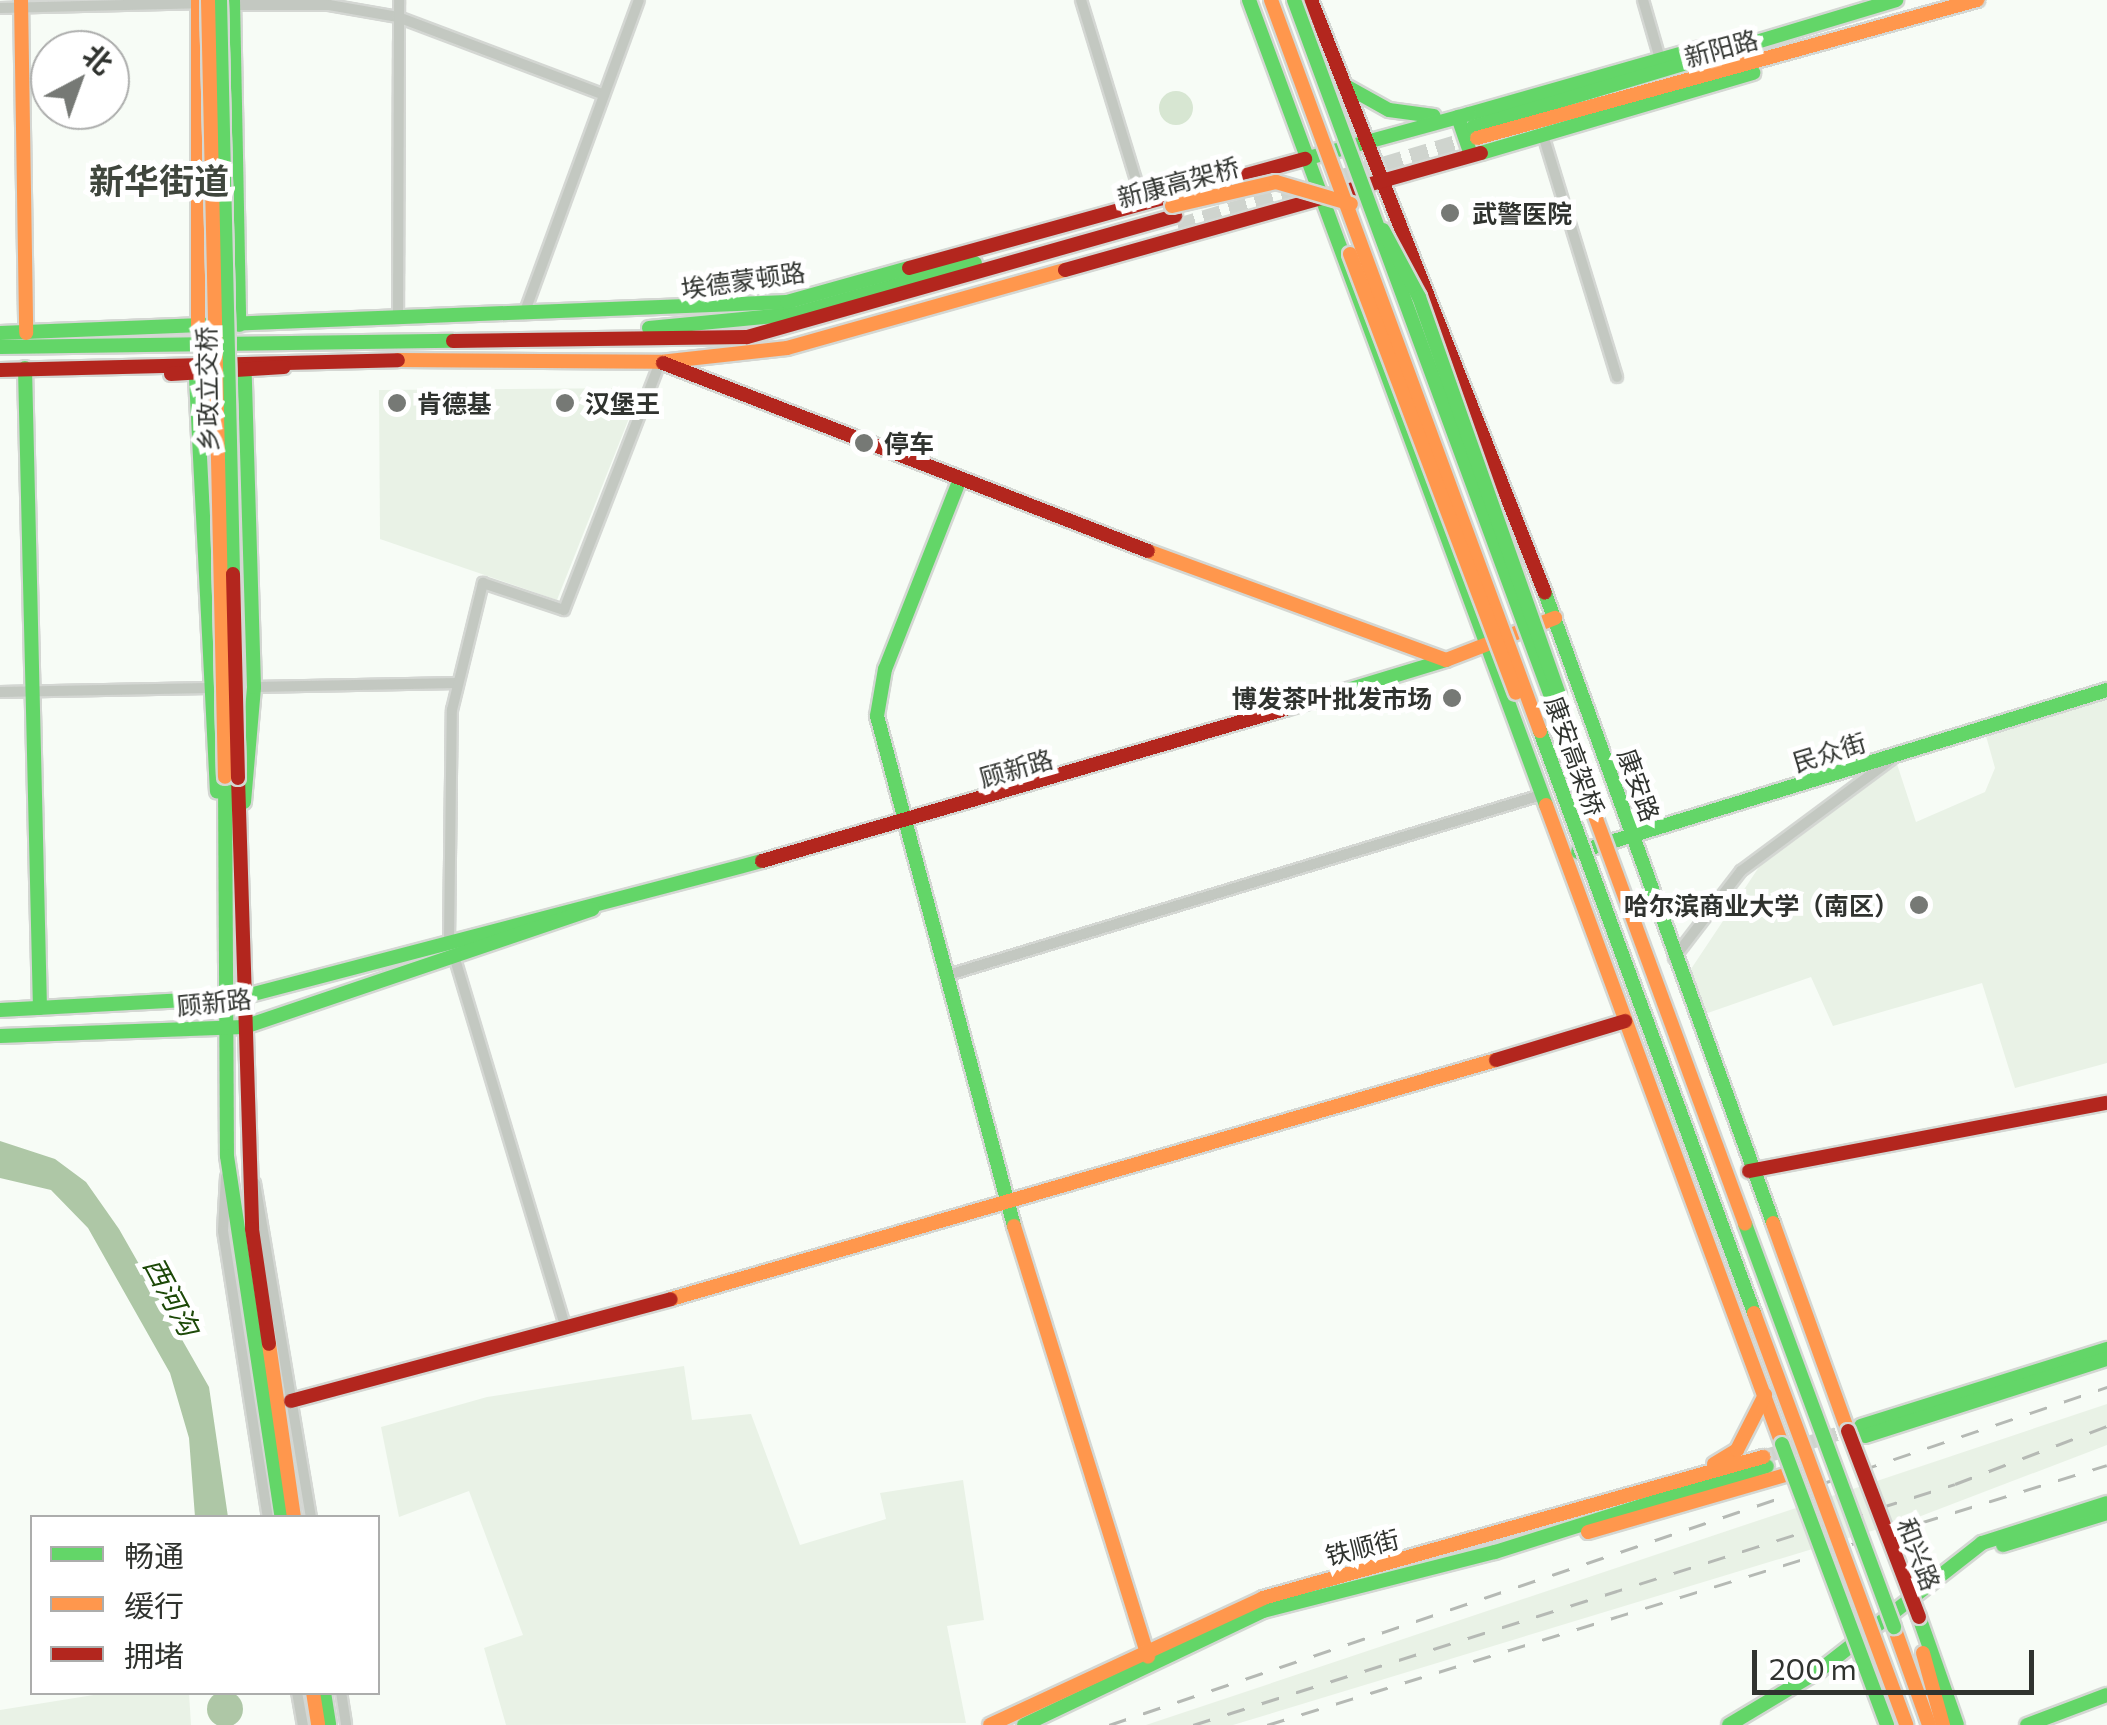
<!DOCTYPE html>
<html>
<head>
<meta charset="utf-8">
<style>
	body { margin:0 }
	#map { position:relative; width:2107px; height:1725px; overflow:hidden; background:#f7fcf6; font-family:Commissioner,"Noto Sans SC",sans-serif }
	div>[style] { position:absolute }
	.built>* { inset:0; background:#e9f2e6 }
	.green>* { inset:0; background:#d7e6d2 }
	.round { border-radius:50% }
	.water>* { inset:0; background:#aec7a6 }
	.secondary-tunnel>* { height:14px; margin-top:-7px; transform-origin:0; background:repeating-linear-gradient(90deg,#cfd4ce 0 14px,transparent 0 21px) }
	.highway-tunnel>* { height:18px; margin-top:-9px; transform-origin:0; background:repeating-linear-gradient(90deg,#cfd4ce 0 18px,transparent 0 27px) }
	.roads { filter:drop-shadow(2px 0 #d4d7d3) drop-shadow(-2px 0 #d4d7d3) drop-shadow(0 2px #d4d7d3) drop-shadow(0 -2px #d4d7d3) }
	.street>* { height:10px; margin:-5px; padding:0 5px; transform-origin:5px; border-radius:5px; background:#c3c8c1 }
	.fast>* { height:14px; margin:-7px; padding:0 7px; transform-origin:7px; border-radius:7px; background:#63d668 }
	.slow>* { height:14px; margin:-7px; padding:0 7px; transform-origin:7px; border-radius:7px; background:#ff974d }
	.jam>* { height:14px; margin:-7px; padding:0 7px; transform-origin:7px; border-radius:7px; background:#b3261e }
	.rail>* { height:2.5px; margin-top:-1.25px; transform-origin:0; background:repeating-linear-gradient(90deg,#b5b9b4 0 18px,transparent 0 36px) }
	.bridges { filter:drop-shadow(2px 0 #d4d7d3) drop-shadow(-2px 0 #d4d7d3) drop-shadow(0 2px #d4d7d3) drop-shadow(0 -2px #d4d7d3) }
	.fast-bridge>* { height:14px; margin:-7px; padding:0 7px; transform-origin:7px; border-radius:7px; background:#63d668 }
	.slow-bridge>* { height:14px; margin:-7px; padding:0 7px; transform-origin:7px; border-radius:7px; background:#ff974d }
	.jam-bridge>* { height:14px; margin:-7px; padding:0 7px; transform-origin:7px; border-radius:7px; background:#b3261e }
	.dots>* { width:28px; height:28px; translate:-50% -50%; box-sizing:border-box; border:5px solid #fff; border-radius:50% }
	span { translate:-50% -50%; white-space:nowrap; text-align:center; line-height:1.15; -webkit-text-stroke:10px #fff; paint-order:stroke }
	.street-label { font-size:25px; color:#30332f }
	.poi-label { font-size:25px; color:#30332f; font-weight:700 }
	.left { translate:0 -50%; text-align:left }
	.right { translate:-100% -50%; text-align:right }
	.water-label { font-size:28px; color:#1d4908; font-style:italic }
	.district-label { font-size:35px; color:#3f463d; font-weight:700 }
	.legend { position:absolute; left:30px; top:1515px; width:350px; height:180px; box-sizing:border-box; background:#fff; border:2px solid #acadac; margin:0; padding:12px 18px; list-style:none; font-size:30px; color:#30332f }
	.legend li { display:flex; align-items:center; gap:20px; height:50px }
	.legend b { width:50px; border:2px solid #acadac }
	.north { position:absolute; left:30px; top:30px; width:100px; height:100px; box-sizing:border-box; background:#fff; border:2px solid #acadac; border-radius:50%; rotate:41deg; font-size:28px; font-weight:700; line-height:40px; text-align:center; color:#30332f }
	.north::after { content:''; display:block; margin:auto; width:35px; height:45px; background:#767975; clip-path:polygon(50% 0,100% 100%,50% 72%,0 100%) }
	.scale { position:absolute; left:1752px; top:1650px; width:282px; height:45px; box-sizing:border-box; border:5px solid #30332f; border-top:0; padding-left:12px; font-size:30px; line-height:35px; white-space:nowrap; color:#30332f; -webkit-text-stroke:8px #fff; paint-order:stroke }
</style>
</head>
<body>
<div id="map">
	<div class="built">
		<i style="clip-path:polygon(641px 388px,557px 600px,380px 539px,379px 390px)"></i>
		<i style="clip-path:polygon(2107px 699px,2107px 1063px,2015px 1088px,1982px 983px,1833px 1026px,1811px 977px,1702px 1015px,1691px 969px,1761px 864px,1896px 761px,1916px 822px,1985px 792px,1995px 768px,1986px 736px)"></i>
		<i style="clip-path:polygon(684px 1366px,692px 1420px,751px 1414px,800px 1545px,886px 1519px,880px 1493px,963px 1480px,984px 1620px,947px 1626px,966px 1723px,506px 1725px,484px 1648px,523px 1635px,469px 1491px,399px 1517px,381px 1427px,487px 1397px)"></i>
		<i style="clip-path:polygon(2107px 1404px,2107px 1445px,1921px 1516px,1233px 1725px,1146px 1725px)"></i>
		<i style="clip-path:polygon(106px 1693px,189px 1693px,191px 1725px,0 1725px,0 1710px)"></i>
	</div>
	<div class="green">
		<i class="round" style="left:1159px;top:91px;width:34px;height:34px"></i>
	</div>
	<div class="water">
		<i style="clip-path:polygon(0 1141px,55px 1159px,86px 1182px,119px 1229px,209px 1387px,228px 1517px,195px 1517px,189px 1438px,170px 1373px,88px 1228px,51px 1190px,0 1178px)"></i>
		<i class="round" style="left:207px;top:1691px;width:36px;height:36px"></i>
	</div>
	<div class="secondary-tunnel">
		<i style="left:1763px;top:1457px;width:97px;rotate:-17.3deg"></i>
	</div>
	<div class="highway-tunnel">
		<i style="left:1178px;top:227px;width:312px;rotate:-16.6deg"></i>
	</div>
	<div class="roads">
		<div class="street">
			<i style="left:1081px;top:0;width:212px;rotate:73deg"></i>
			<i style="left:1643px;top:0;width:61px;rotate:73.9deg"></i>
			<i style="left:234px;top:5px;width:95px"></i>
			<i style="left:329px;top:5px;width:70px;rotate:9.9deg"></i>
			<i style="left:398px;top:17px;width:220px;rotate:20.7deg"></i>
			<i style="left:0;top:8px;width:198px;rotate:-1.4deg"></i>
			<i style="left:1543px;top:135px;width:253px;rotate:73deg"></i>
			<i style="left:524px;top:314px;width:334px;rotate:-69.9deg"></i>
			<i style="left:398px;top:319px;width:319px;rotate:-89.8deg"></i>
			<i style="left:254px;top:687px;width:204px;rotate:-1.1deg"></i>
			<i style="left:0;top:692px;width:209px;rotate:-1.1deg"></i>
			<i style="left:449px;top:940px;width:230px;rotate:-89.3deg"></i>
			<i style="left:452px;top:710px;width:131px;rotate:-76.3deg"></i>
			<i style="left:483px;top:583px;width:85px;rotate:18.4deg"></i>
			<i style="left:564px;top:610px;width:266px;rotate:-68.8deg"></i>
			<i style="left:1674px;top:958px;width:110px;rotate:-52.4deg"></i>
			<i style="left:1741px;top:871px;width:188px;rotate:-36.6deg"></i>
			<i style="left:455px;top:959px;width:383px;rotate:73.3deg"></i>
			<i style="left:945px;top:976px;width:623px;rotate:-16.89deg"></i>
			<i style="left:226px;top:1177px;width:54px;rotate:93.2deg"></i>
			<i style="left:223px;top:1231px;width:291px;rotate:81.1deg"></i>
			<i style="left:255px;top:1183px;width:340px;rotate:80.5deg"></i>
			<i style="left:297px;top:1692px;width:34px;rotate:80deg"></i>
			<i style="left:341px;top:1692px;width:33px;rotate:81deg"></i>
		</div>
		<div class="fast">
			<i style="left:233px;top:0;width:325px;rotate:88.9deg"></i>
			<i style="left:1249px;top:0;width:858px;rotate:69.75deg"></i>
			<i style="left:1344px;top:85px;width:51px;rotate:29.1deg"></i>
			<i style="left:1389px;top:110px;width:45px;rotate:7.6deg"></i>
			<i style="left:1469px;top:114px;width:244px;rotate:-15.9deg"></i>
			<i style="left:1458px;top:117px;width:40px;rotate:71.1deg"></i>
			<i style="left:1473px;top:127px;width:442px;rotate:-16.7deg"></i>
			<i style="left:1481px;top:153px;width:284px;rotate:-16.4deg"></i>
			<i style="left:1305px;top:159px;width:170px;rotate:-15.3deg"></i>
			<i style="left:649px;top:328px;width:147px;rotate:-5.5deg"></i>
			<i style="left:795px;top:314px;width:187px;rotate:-15.8deg"></i>
			<i style="left:0;top:333px;width:788px;rotate:-2.26deg"></i>
			<i style="left:787px;top:302px;width:127px;rotate:-15.6deg"></i>
			<i style="left:0;top:347px;width:453px;rotate:-0.8deg"></i>
			<i style="left:25px;top:368px;width:640px;rotate:88.66deg"></i>
			<i style="left:196px;top:378px;width:414px;rotate:87.1deg"></i>
			<i style="left:960px;top:479px;width:204px;rotate:111.5deg"></i>
			<i style="left:885px;top:669px;width:48px;rotate:99.7deg"></i>
			<i style="left:877px;top:716px;width:528px;rotate:74.96deg"></i>
			<i style="left:1545px;top:593px;width:670px;rotate:70.1deg"></i>
			<i style="left:1285px;top:709px;width:168px;rotate:-16.9deg"></i>
			<i style="left:225px;top:777px;width:379px;rotate:89.7deg"></i>
			<i style="left:227px;top:1156px;width:366px;rotate:81.4deg"></i>
			<i style="left:244px;top:802px;width:115px;rotate:-85deg"></i>
			<i style="left:254px;top:687px;width:311px;rotate:-91.7deg"></i>
			<i style="left:1578px;top:852px;width:553px;rotate:-17.03deg"></i>
			<i style="left:0;top:1010px;width:242px;rotate:-3.1deg"></i>
			<i style="left:242px;top:997px;width:537px;rotate:-14.66deg"></i>
			<i style="left:0;top:1036px;width:244px;rotate:-2.1deg"></i>
			<i style="left:244px;top:1027px;width:368px;rotate:-18.7deg"></i>
			<i style="left:1861px;top:1426px;width:258px;rotate:-17.4deg"></i>
			<i style="left:1865px;top:1436px;width:254px;rotate:-17.7deg"></i>
			<i style="left:2003px;top:1545px;width:109px;rotate:-17.1deg"></i>
			<i style="left:1919px;top:1617px;width:114px;rotate:70.6deg"></i>
			<i style="left:324px;top:1692px;width:33px;rotate:81deg"></i>
			<i style="left:1024px;top:1725px;width:265px;rotate:-25.5deg"></i>
			<i style="left:1263px;top:1611px;width:239px;rotate:-14.3deg"></i>
			<i style="left:1495px;top:1552px;width:285px;rotate:-17.5deg"></i>
			<i style="left:1729px;top:1725px;width:106px;rotate:-31.1deg"></i>
			<i style="left:1820px;top:1670px;width:206px;rotate:-38.1deg"></i>
			<i style="left:1982px;top:1543px;width:131px;rotate:-17.7deg"></i>
			<i style="left:2027px;top:1725px;width:85px;rotate:-20.6deg"></i>
		</div>
		<div class="slow">
			<i style="left:21px;top:0;width:333px;rotate:89.1deg"></i>
			<i style="left:198px;top:0;width:326px;rotate:90deg"></i>
			<i style="left:1477px;top:138px;width:519px;rotate:-15.43deg"></i>
			<i style="left:398px;top:360px;width:262px;rotate:0.4deg"></i>
			<i style="left:660px;top:362px;width:128px;rotate:-6.3deg"></i>
			<i style="left:787px;top:348px;width:289px;rotate:-15.7deg"></i>
			<i style="left:1148px;top:551px;width:317px;rotate:20.1deg"></i>
			<i style="left:1446px;top:660px;width:117px;rotate:-21.1deg"></i>
			<i style="left:1546px;top:805px;width:681px;rotate:69.73deg"></i>
			<i style="left:1773px;top:1223px;width:221px;rotate:70.2deg"></i>
			<i style="left:1014px;top:1226px;width:451px;rotate:72.7deg"></i>
			<i style="left:671px;top:1299px;width:859px;rotate:-16.16deg"></i>
			<i style="left:269px;top:1344px;width:176px;rotate:81.8deg"></i>
			<i style="left:1714px;top:1464px;width:27px;rotate:-31deg"></i>
			<i style="left:1737px;top:1450px;width:62px;rotate:-63deg"></i>
			<i style="left:1588px;top:1532px;width:213px;rotate:-16.1deg"></i>
			<i style="left:1894px;top:1627px;width:104px;rotate:70.3deg"></i>
			<i style="left:1923px;top:1653px;width:75px;rotate:74.5deg"></i>
			<i style="left:313px;top:1692px;width:33px;rotate:81deg"></i>
			<i style="left:990px;top:1725px;width:301px;rotate:-24.9deg"></i>
			<i style="left:1263px;top:1598px;width:520px;rotate:-15.75deg"></i>
		</div>
		<div class="jam">
			<i style="left:1311px;top:0;width:637px;rotate:68.47deg"></i>
			<i style="left:909px;top:268px;width:411px;rotate:-15.4deg"></i>
			<i style="left:1065px;top:270px;width:432px;rotate:-15.7deg"></i>
			<i style="left:453px;top:341px;width:294px;rotate:-0.8deg"></i>
			<i style="left:747px;top:337px;width:445px;rotate:-15.8deg"></i>
			<i style="left:663px;top:363px;width:520px;rotate:21.19deg"></i>
			<i style="left:0;top:370px;width:398px;rotate:-1.4deg"></i>
			<i style="left:171px;top:374px;width:113px;rotate:-3.5deg"></i>
			<i style="left:238px;top:778px;width:451px;rotate:88.2deg"></i>
			<i style="left:252px;top:1229px;width:116px;rotate:81.6deg"></i>
			<i style="left:762px;top:861px;width:545px;rotate:-16.21deg"></i>
			<i style="left:1496px;top:1060px;width:135px;rotate:-16.8deg"></i>
			<i style="left:1749px;top:1171px;width:364px;rotate:-10.8deg"></i>
			<i style="left:291px;top:1401px;width:393px;rotate:-15deg"></i>
		</div>
	</div>
	<div class="rail">
		<i style="left:1109px;top:1725px;width:1054px;rotate:-18.71deg"></i>
		<i style="left:1193px;top:1725px;width:799px;rotate:-17.55deg"></i>
		<i style="left:1955px;top:1484px;width:163px;rotate:-20.9deg"></i>
		<i style="left:1267px;top:1725px;width:879px;rotate:-17.2deg"></i>
	</div>
	<div class="bridges">
		<div class="fast-bridge">
			<i style="left:220px;top:0;width:574px;rotate:88.7deg"></i>
			<i style="left:1294px;top:0;width:858px;rotate:69.75deg"></i>
			<i style="left:1383px;top:230px;width:76px;rotate:61.8deg"></i>
			<i style="left:1419px;top:297px;width:422px;rotate:70.6deg"></i>
			<i style="left:1540px;top:731px;width:620px;rotate:69.81deg"></i>
			<i style="left:1745px;top:1224px;width:430px;rotate:69.7deg"></i>
			<i style="left:1782px;top:1444px;width:300px;rotate:69.5deg"></i>
		</div>
		<div class="slow-bridge">
			<i style="left:208px;top:0;width:777px;rotate:88.75deg"></i>
			<i style="left:1271px;top:0;width:779px;rotate:69.8deg"></i>
			<i style="left:1172px;top:206px;width:107px;rotate:-13deg"></i>
			<i style="left:1276px;top:182px;width:78px;rotate:16.3deg"></i>
			<i style="left:1350px;top:254px;width:469px;rotate:69.3deg"></i>
			<i style="left:1591px;top:805px;width:446px;rotate:69.8deg"></i>
			<i style="left:1754px;top:1313px;width:439px;rotate:69.7deg"></i>
		</div>
		<div class="jam-bridge">
			<i style="left:233px;top:574px;width:204px;rotate:88.6deg"></i>
			<i style="left:1848px;top:1431px;width:199px;rotate:69.1deg"></i>
		</div>
	</div>
	<div class="dots">
		<i style="left:1450px;top:213px;background:#767975"></i>
		<i style="left:397px;top:403px;background:#767975"></i>
		<i style="left:565px;top:403px;background:#767975"></i>
		<i style="left:864px;top:443px;background:#767975"></i>
		<i style="left:1452px;top:698px;background:#767975"></i>
		<i style="left:1919px;top:905px;background:#767975"></i>
	</div>
	<div class="street-label">
		<span style="left:1721px;top:48px;rotate:-15deg">新阳路</span>
		<span style="left:1178px;top:182px;rotate:-15deg">新康高架桥</span>
		<span style="left:743px;top:280px;rotate:-8deg">埃德蒙顿路</span>
		<span style="left:207px;top:389px;rotate:-91deg">乡政立交桥</span>
		<span style="left:1829px;top:752px;rotate:-17deg">民众街</span>
		<span style="left:1575px;top:756px;rotate:70deg">康安高架桥</span>
		<span style="left:1016px;top:768px;rotate:-16deg">顾新路</span>
		<span style="left:1639px;top:785px;rotate:70deg">康安路</span>
		<span style="left:214px;top:1002px;rotate:-6deg">顾新路</span>
		<span style="left:1362px;top:1547px;rotate:-14deg">铁顺街</span>
		<span style="left:1919px;top:1554px;rotate:69deg">和兴路</span>
	</div>
	<div class="poi-label">
		<span class="left" style="left:1472px;top:213px">武警医院</span>
		<span class="left" style="left:417px;top:403px">肯德基</span>
		<span class="left" style="left:585px;top:403px">汉堡王</span>
		<span class="left" style="left:884px;top:443px">停车</span>
		<span class="right" style="left:1432px;top:698px">博发茶叶批发市场</span>
		<span class="right" style="left:1899px;top:905px">哈尔滨商业大学（南区）</span>
	</div>
	<div class="water-label">
		<span style="left:172px;top:1296px;rotate:62deg">西河沟</span>
	</div>
	<div class="district-label">
		<span style="left:159px;top:180px">新华街道</span>
	</div>
	<ul class="legend">
	<li><b style="height:12px;background:#63d668"></b>畅通</li>
	<li><b style="height:12px;background:#ff974d"></b>缓行</li>
	<li><b style="height:12px;background:#b3261e"></b>拥堵</li>
	</ul>
	<div class="north">北</div>
	<div class="scale">200 m</div>
</div>
</body>
</html>
